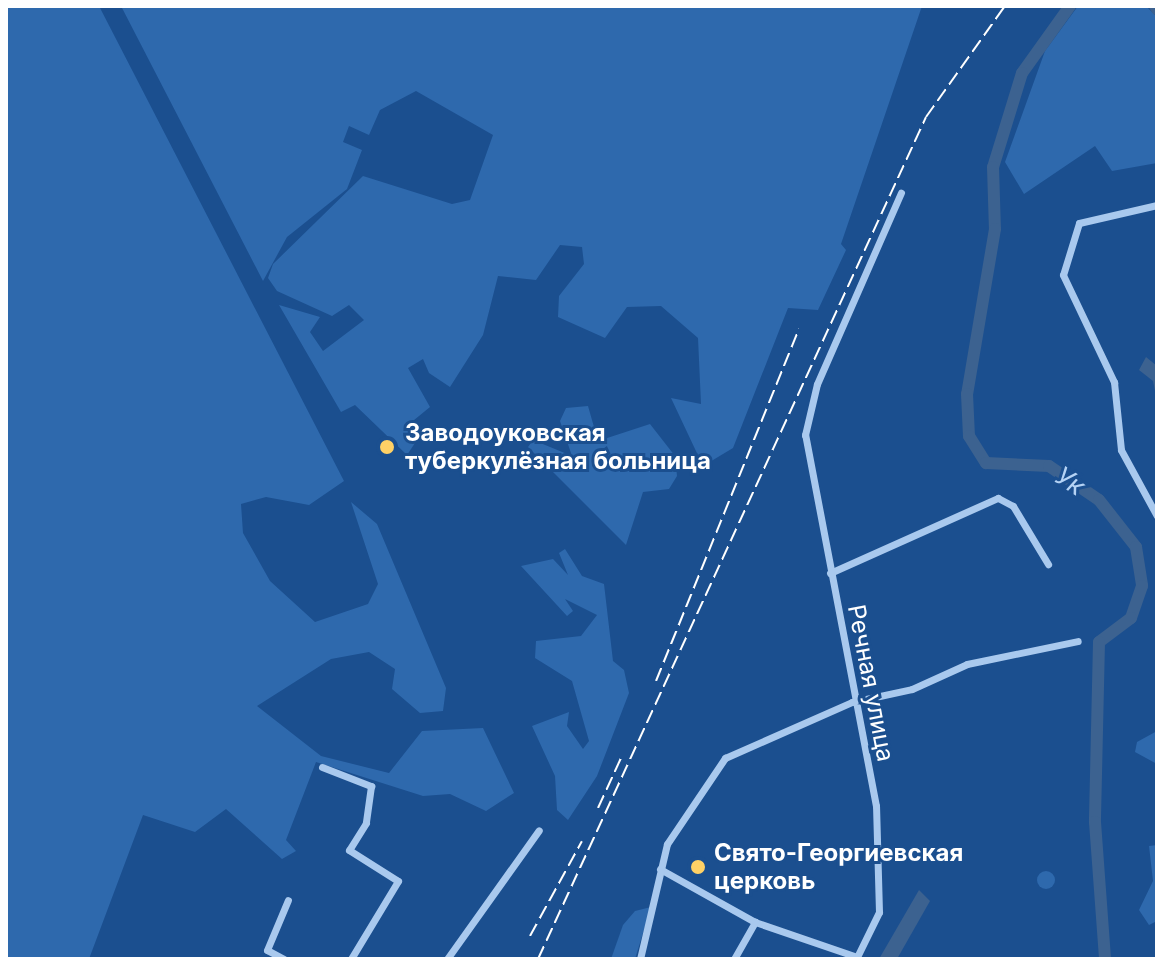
<!DOCTYPE html>
<html>
<head>
<meta charset="utf-8">
<style>
	body { margin:0 }
	#map { position:relative; width:1163px; height:965px; overflow:hidden; background:#1b4f8f; font-family:Inter,sans-serif }
	div>[style] { position:absolute }
	.green>* { inset:0; background:#2e69ad }
	.round { border-radius:50% }
	.water>* { inset:0; background:#3c6290 }
	.river>* { height:12px; margin:-6px; padding:0 6px; transform-origin:6px; border-radius:6px; background:#3c6290 }
	.minor>* { height:7px; margin:-3.5px; padding:0 3.5px; transform-origin:3.5px; border-radius:3.5px; background:#a9c9ee }
	.rail>* { height:2px; margin-top:-1px; transform-origin:0; background:repeating-linear-gradient(90deg,#fff 0 14px,transparent 0 20px) }
	.dots>* { width:22px; height:22px; translate:-50% -50%; box-sizing:border-box; border:4px solid #1b4f8f; border-radius:50% }
	span { translate:-50% -50%; white-space:nowrap; text-align:center; line-height:1.15; -webkit-text-stroke:6px #1b4f8f; paint-order:stroke }
	.poi-label { font-size:24px; color:#fff; font-weight:700 }
	.left { translate:0 -50%; text-align:left }
	.street-label { font-size:24px; color:#fff }
	.water-label { font-size:26px; color:#b5d3f5; font-style:italic }
	.frame { position:absolute; inset:0; border:8px solid #fff; pointer-events:none }
</style>
</head>
<body>
<div id="map">
	<div class="green">
		<i style="clip-path:polygon(6px 6px,99px 6px,344px 481px,309px 505px,266px 497px,241px 504px,243px 533px,270px 581px,315px 622px,368px 604px,378px 584px,351px 502px,377px 524px,446px 688px,443px 711px,420px 713px,392px 689px,395px 669px,369px 652px,331px 659px,257px 706px,321px 756px,389px 773px,422px 731px,483px 728px,514px 793px,486px 811px,450px 794px,423px 796px,316px 762px,286px 840px,296px 851px,282px 859px,226px 809px,195px 832px,143px 815px,89px 959px,6px 959px)"></i>
		<i style="clip-path:polygon(121px 6px,922px 6px,841px 244px,846px 250px,818px 310px,788px 308px,733px 448px,703px 466px,671px 398px,701px 404px,698px 338px,661px 306px,627px 307px,605px 338px,558px 317px,559px 296px,584px 264px,582px 247px,560px 245px,536px 280px,498px 276px,483px 335px,450px 387px,429px 373px,423px 359px,408px 368px,430px 407px,408px 425px,417px 440px,407px 455px,355px 405px,341px 412px,279px 305px,320px 317px,310px 332px,323px 351px,364px 320px,349px 305px,332px 316px,277px 291px,268px 278px,273px 264px,363px 176px,452px 204px,470px 200px,493px 135px,416px 91px,380px 110px,369px 135px,349px 126px,343px 142px,362px 150px,347px 189px,287px 237px,263px 281px)"></i>
		<i style="clip-path:polygon(1078px 6px,1146px 6px,1157px 17px,1157px 163px,1112px 171px,1095px 146px,1024px 194px,1005px 162px,1045px 51px)"></i>
		<i style="clip-path:polygon(588px 406px,598px 441px,650px 424px,675px 456px,677px 476px,669px 489px,643px 492px,626px 545px,528px 447px,533px 440px,572px 456px,560px 421px,566px 408px)"></i>
		<i style="clip-path:polygon(565px 549px,582px 576px,604px 584px,613px 661px,624px 670px,629px 693px,597px 776px,568px 820px,557px 810px,555px 776px,532px 726px,569px 712px,567px 726px,583px 749px,589px 741px,572px 681px,535px 658px,536px 641px,581px 636px,597px 615px,565px 599px,573px 611px,567px 616px,521px 566px,553px 559px,568px 575px,559px 553px)"></i>
		<i style="clip-path:polygon(1157px 731px,1157px 764px,1135px 752px,1137px 742px)"></i>
		<i style="clip-path:polygon(1157px 845px,1157px 921px,1149px 925px,1139px 910px,1153px 881px,1149px 846px)"></i>
		<i class="round" style="left:1037px;top:871px;width:18px;height:18px"></i>
		<i style="clip-path:polygon(651px 907px,635px 959px,611px 959px,623px 925px,635px 911px)"></i>
	</div>
	<div class="water">
		<i style="clip-path:polygon(1146px 357px,1157px 366px,1157px 401px,1153px 381px,1139px 370px)"></i>
		<i style="clip-path:polygon(919px 890px,930px 901px,897px 959px,879px 959px)"></i>
	</div>
	<div class="river">
		<i style="left:1070px;top:6px;width:82px;rotate:125.6deg"></i>
		<i style="left:1022px;top:73px;width:98px;rotate:107.1deg"></i>
		<i style="left:993px;top:167px;width:62px;rotate:88.2deg"></i>
		<i style="left:995px;top:229px;width:167px;rotate:99.6deg"></i>
		<i style="left:967px;top:394px;width:42px;rotate:87.3deg"></i>
		<i style="left:969px;top:436px;width:32px;rotate:58deg"></i>
		<i style="left:986px;top:463px;width:63px;rotate:2.7deg"></i>
		<i style="left:1049px;top:466px;width:60px;rotate:34.2deg"></i>
		<i style="left:1099px;top:500px;width:60px;rotate:51.8deg"></i>
		<i style="left:1136px;top:547px;width:39px;rotate:81deg"></i>
		<i style="left:1142px;top:586px;width:34px;rotate:109deg"></i>
		<i style="left:1131px;top:618px;width:40px;rotate:143deg"></i>
		<i style="left:1099px;top:642px;width:180px;rotate:91.3deg"></i>
		<i style="left:1095px;top:822px;width:137px;rotate:85.8deg"></i>
		<i style="left:1155px;top:6px;width:4px;rotate:56deg"></i>
	</div>
	<div class="minor">
		<i style="left:1157px;top:205px;width:80px;rotate:167deg"></i>
		<i style="left:1079px;top:223px;width:54px;rotate:107.1deg"></i>
		<i style="left:1063px;top:275px;width:119px;rotate:64.5deg"></i>
		<i style="left:1114px;top:382px;width:68px;rotate:84.1deg"></i>
		<i style="left:1121px;top:450px;width:75px;rotate:61.4deg"></i>
		<i style="left:830px;top:573px;width:184px;rotate:-24.1deg"></i>
		<i style="left:998px;top:498px;width:17px;rotate:28deg"></i>
		<i style="left:1013px;top:506px;width:68px;rotate:58.9deg"></i>
		<i style="left:322px;top:767px;width:53px;rotate:21.2deg"></i>
		<i style="left:371px;top:786px;width:37px;rotate:98deg"></i>
		<i style="left:366px;top:823px;width:32px;rotate:122deg"></i>
		<i style="left:349px;top:850px;width:58px;rotate:32.3deg"></i>
		<i style="left:398px;top:881px;width:91px;rotate:121.1deg"></i>
		<i style="left:660px;top:869px;width:109px;rotate:29.2deg"></i>
		<i style="left:755px;top:922px;width:108px;rotate:18.9deg"></i>
		<i style="left:857px;top:957px;width:50px;rotate:-63.9deg"></i>
		<i style="left:879px;top:912px;width:106px;rotate:-91.6deg"></i>
		<i style="left:876px;top:806px;width:378px;rotate:-100.8deg"></i>
		<i style="left:805px;top:435px;width:52px;rotate:-76.8deg"></i>
		<i style="left:817px;top:384px;width:209px;rotate:-66.3deg"></i>
		<i style="left:284px;top:959px;width:19px;rotate:-152deg"></i>
		<i style="left:267px;top:950px;width:54px;rotate:-67.2deg"></i>
		<i style="left:447px;top:959px;width:158px;rotate:-54.5deg"></i>
		<i style="left:640px;top:959px;width:118px;rotate:-76.8deg"></i>
		<i style="left:667px;top:844px;width:104px;rotate:-56deg"></i>
		<i style="left:725px;top:758px;width:139px;rotate:-23.8deg"></i>
		<i style="left:852px;top:702px;width:61px;rotate:-12.2deg"></i>
		<i style="left:912px;top:689px;width:60px;rotate:-24.4deg"></i>
		<i style="left:967px;top:664px;width:113px;rotate:-11.7deg"></i>
		<i style="left:734px;top:959px;width:43px;rotate:-60.4deg"></i>
	</div>
	<div class="rail">
		<i style="left:656px;top:681px;width:380px;rotate:-67.9deg"></i>
		<i style="left:598px;top:808px;width:55px;rotate:-65.3deg"></i>
		<i style="left:530px;top:936px;width:108px;rotate:-61.3deg"></i>
		<i style="left:538px;top:959px;width:927px;rotate:-65.26deg"></i>
		<i style="left:926px;top:117px;width:136px;rotate:-54.6deg"></i>
	</div>
	<div class="dots">
		<i style="left:387px;top:447px;background:#ffd166"></i>
		<i style="left:698px;top:867px;background:#ffd166"></i>
	</div>
	<div class="poi-label">
		<span class="left" style="left:405px;top:447px">Заводоуковская<br>туберкулёзная больница</span>
		<span class="left" style="left:714px;top:867px">Свято-Георгиевская<br>церковь</span>
	</div>
	<div class="street-label">
		<span style="left:871px;top:683px;rotate:79deg">Речная улица</span>
	</div>
	<div class="water-label">
		<span style="left:1070px;top:481px;rotate:33deg">Ук</span>
	</div>
	<div class="frame"></div>
</div>
</body>
</html>
